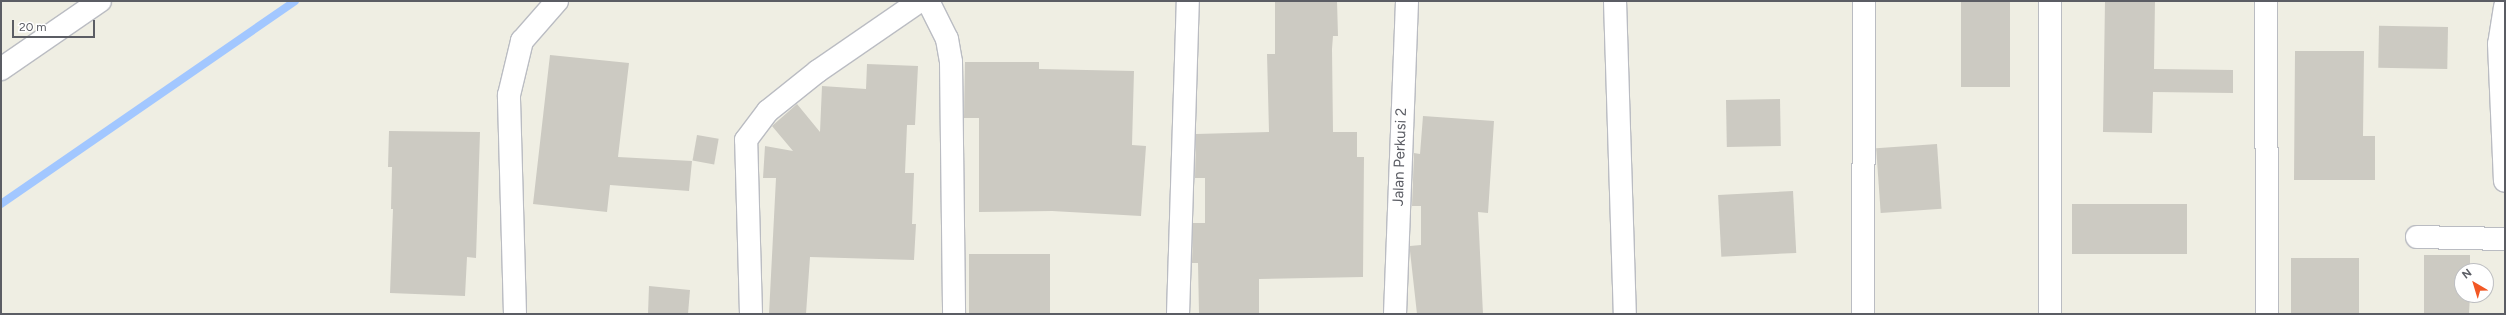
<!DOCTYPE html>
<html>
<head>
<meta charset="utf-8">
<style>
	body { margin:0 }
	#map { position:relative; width:2506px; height:315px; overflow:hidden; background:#efeee3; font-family:Figtree,sans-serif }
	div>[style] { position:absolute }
	.stream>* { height:8px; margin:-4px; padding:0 4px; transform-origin:4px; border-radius:4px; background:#a2c7ff }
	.building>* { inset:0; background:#cccac2; transform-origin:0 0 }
	.roads { filter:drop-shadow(1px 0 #babcc2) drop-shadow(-1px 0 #babcc2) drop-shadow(0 1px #babcc2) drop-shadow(0 -1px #babcc2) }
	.minor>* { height:22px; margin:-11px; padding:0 11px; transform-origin:11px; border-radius:11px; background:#fff }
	span { translate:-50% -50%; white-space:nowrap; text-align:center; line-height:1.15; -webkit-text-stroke:3.5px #fff; paint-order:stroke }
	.street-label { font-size:15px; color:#5b5d64 }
	.frame { position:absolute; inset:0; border:2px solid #5b5d64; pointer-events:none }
	.north { position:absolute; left:2454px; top:263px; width:40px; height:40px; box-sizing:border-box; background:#fff; border:1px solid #bdbec1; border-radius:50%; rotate:322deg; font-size:11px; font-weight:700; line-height:16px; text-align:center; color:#5b5d64 }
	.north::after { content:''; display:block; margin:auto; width:14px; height:18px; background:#f25825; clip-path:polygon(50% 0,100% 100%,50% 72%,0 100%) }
	.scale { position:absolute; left:12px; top:20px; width:83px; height:18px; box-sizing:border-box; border:2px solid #5b5d64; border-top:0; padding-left:5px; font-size:12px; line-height:14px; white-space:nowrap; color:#5b5d64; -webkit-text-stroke:3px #fff; paint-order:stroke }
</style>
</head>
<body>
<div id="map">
	<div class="stream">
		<div style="left:1px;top:204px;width:357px;rotate:-34.6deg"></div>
	</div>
	<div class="building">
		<div style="clip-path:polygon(1275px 1px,1337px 1px,1338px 36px,1333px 36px,1332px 49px,1333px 132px,1357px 132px,1357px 157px,1364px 157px,1363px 277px,1259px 279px,1259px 314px,1199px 314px,1198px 263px,1192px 263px,1193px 223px,1205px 223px,1205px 178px,1195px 178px,1196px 134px,1269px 132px,1267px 54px,1275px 54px)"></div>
		<div style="left:1961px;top:1px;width:49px;height:86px"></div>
		<div style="clip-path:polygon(2105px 1px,2155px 1px,2154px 69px,2233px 70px,2233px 93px,2153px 92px,2152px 133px,2103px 132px)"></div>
		<div style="left:2448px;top:27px;width:42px;height:69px;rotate:91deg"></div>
		<div style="clip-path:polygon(2295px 51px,2364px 51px,2363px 136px,2375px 136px,2375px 180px,2294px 180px)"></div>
		<div style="clip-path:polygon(550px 55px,629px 63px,618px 157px,692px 161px,689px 191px,610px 185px,607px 212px,533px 204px)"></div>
		<div style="clip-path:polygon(965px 62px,1039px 62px,1039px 69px,1134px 71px,1132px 145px,1146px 146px,1141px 216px,1052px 211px,979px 212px,979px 118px,964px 118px)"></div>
		<div style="clip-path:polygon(867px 64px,918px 66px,915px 125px,907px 125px,905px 173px,914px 173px,912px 224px,916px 224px,914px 260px,810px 257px,806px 314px,769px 314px,776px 178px,763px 178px,765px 146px,793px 151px,772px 126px,797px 104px,820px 132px,822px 86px,866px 89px)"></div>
		<div style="left:1780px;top:99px;width:47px;height:54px;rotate:89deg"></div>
		<div style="clip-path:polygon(1423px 116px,1494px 121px,1488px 213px,1478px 212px,1483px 314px,1417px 314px,1410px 251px,1410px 246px,1421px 245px,1421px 206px,1412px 206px,1414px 153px,1420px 154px)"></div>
		<div style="clip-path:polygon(389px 131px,480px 132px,476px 258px,467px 257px,465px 296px,390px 293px,393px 209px,391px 209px,392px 167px,388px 167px)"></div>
		<div style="left:697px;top:135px;width:22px;height:26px;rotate:10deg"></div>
		<div style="left:1937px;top:144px;width:65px;height:61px;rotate:86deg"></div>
		<div style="left:1793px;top:191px;width:62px;height:75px;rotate:87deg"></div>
		<div style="left:2187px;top:204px;width:50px;height:115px;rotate:90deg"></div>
		<div style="left:1050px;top:254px;width:60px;height:81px;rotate:90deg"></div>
		<div style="clip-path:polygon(2424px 255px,2470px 255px,2470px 271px,2462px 271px,2462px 295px,2470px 295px,2469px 314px,2424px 314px)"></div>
		<div style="left:2291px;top:258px;width:68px;height:56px"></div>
		<div style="clip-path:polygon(649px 286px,690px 290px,688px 314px,648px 314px)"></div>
	</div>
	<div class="roads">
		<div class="minor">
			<div style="left:928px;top:1px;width:42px;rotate:63.4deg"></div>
			<div style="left:947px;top:39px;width:23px;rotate:80deg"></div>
			<div style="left:951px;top:62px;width:252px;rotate:89.3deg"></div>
			<div style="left:1615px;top:1px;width:313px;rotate:88.2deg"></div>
			<div style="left:2266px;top:1px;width:313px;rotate:89.8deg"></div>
			<div style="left:2505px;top:7px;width:37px;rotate:99deg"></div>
			<div style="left:2499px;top:44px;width:137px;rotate:87.5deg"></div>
			<div style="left:1px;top:69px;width:120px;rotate:-34.5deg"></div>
			<div style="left:2417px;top:237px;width:88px;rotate:1.3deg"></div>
			<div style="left:515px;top:314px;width:219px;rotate:-91.6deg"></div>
			<div style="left:509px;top:95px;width:56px;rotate:-76.5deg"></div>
			<div style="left:522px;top:41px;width:53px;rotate:-48.8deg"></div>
			<div style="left:751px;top:314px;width:174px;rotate:-91.6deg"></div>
			<div style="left:746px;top:140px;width:36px;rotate:-53deg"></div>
			<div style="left:768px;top:111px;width:64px;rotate:-38.7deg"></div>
			<div style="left:818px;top:71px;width:124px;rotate:-34.5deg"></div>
			<div style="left:1178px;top:314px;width:313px;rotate:-88.2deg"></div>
			<div style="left:1395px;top:314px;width:313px;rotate:-87.8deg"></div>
			<div style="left:1863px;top:314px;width:313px;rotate:-89.8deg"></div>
			<div style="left:2050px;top:314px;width:313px;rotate:-90deg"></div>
		</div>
	</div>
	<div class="street-label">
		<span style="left:1400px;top:157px;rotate:-88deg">Jalan Perkusi 2</span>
	</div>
	<div class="frame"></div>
	<div class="north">N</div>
	<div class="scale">20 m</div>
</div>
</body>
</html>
